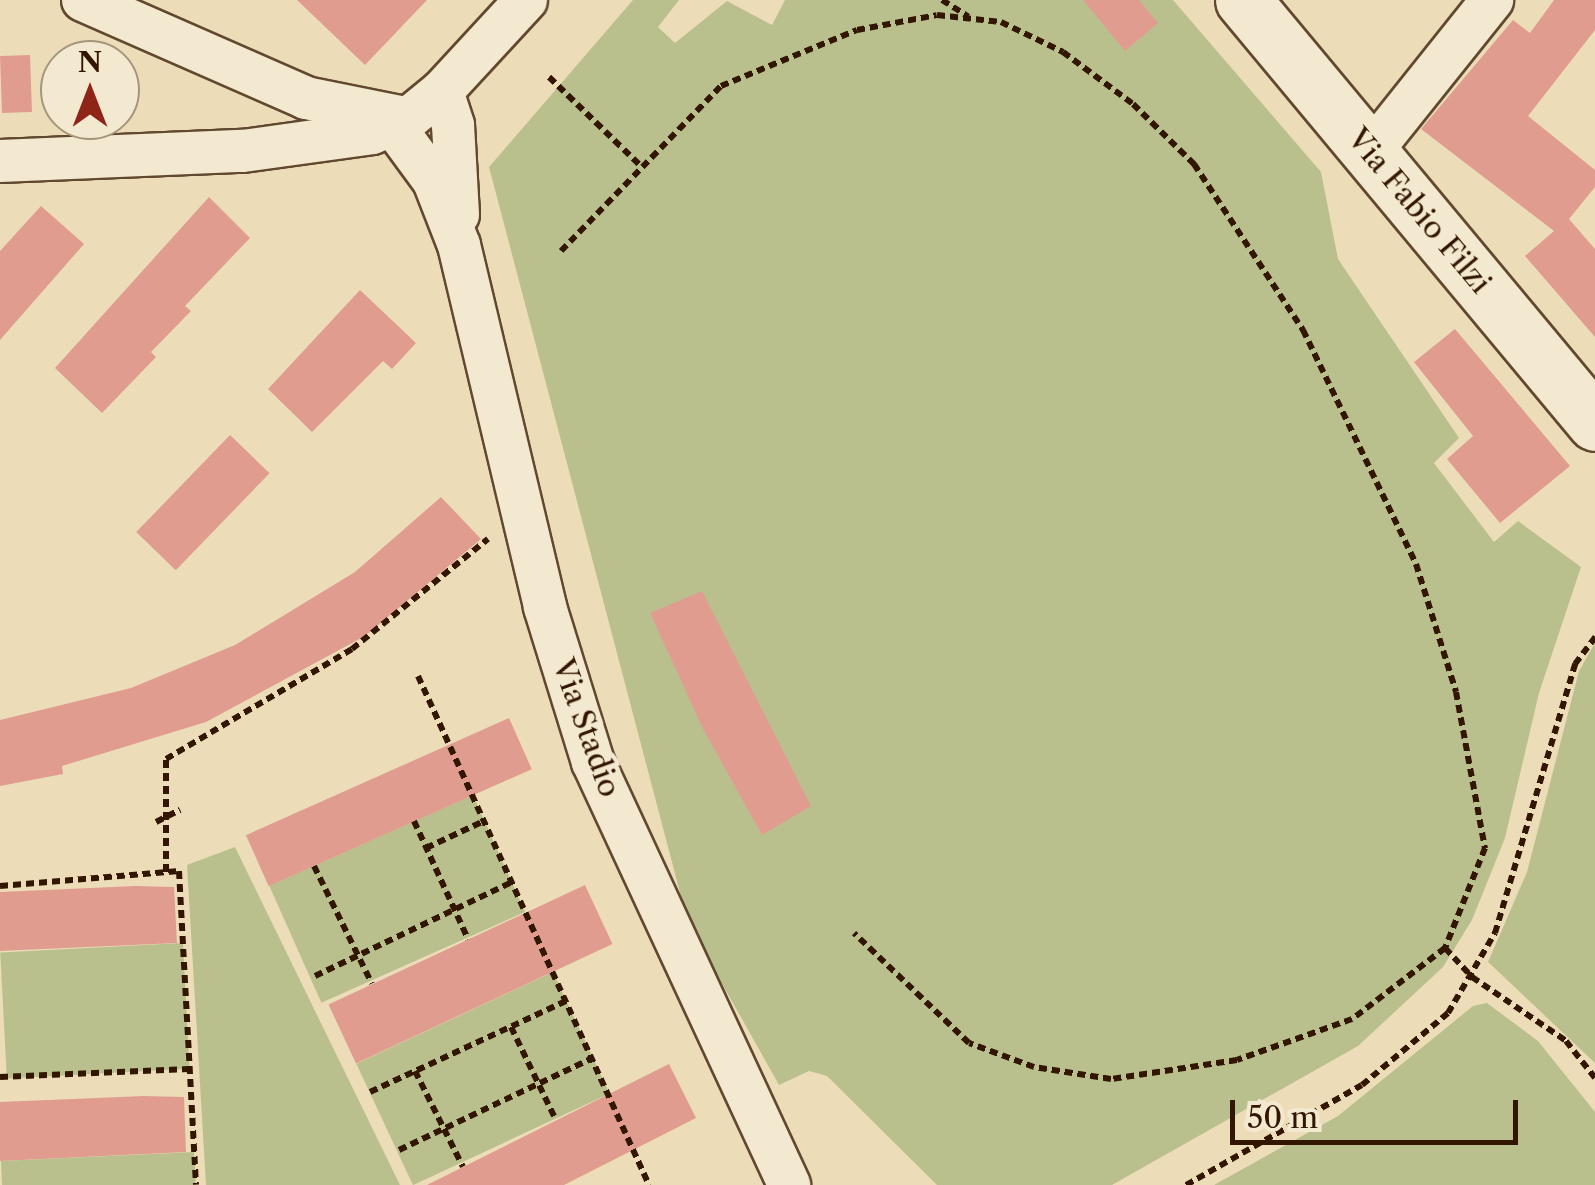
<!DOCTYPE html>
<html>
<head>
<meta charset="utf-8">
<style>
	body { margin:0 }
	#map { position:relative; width:1595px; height:1185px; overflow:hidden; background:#ecddb8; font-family:"Libre Caslon Text",serif }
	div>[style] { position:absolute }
	.green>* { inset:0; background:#bac08d; transform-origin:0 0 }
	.building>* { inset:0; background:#e09d8f; transform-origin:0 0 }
	.path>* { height:6px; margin-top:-3px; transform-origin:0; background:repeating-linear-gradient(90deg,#331600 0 8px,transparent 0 13px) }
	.roads { filter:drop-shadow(2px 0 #61482e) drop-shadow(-2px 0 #61482e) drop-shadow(0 2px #61482e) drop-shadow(0 -2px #61482e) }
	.street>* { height:42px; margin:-21px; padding:0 21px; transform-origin:21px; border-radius:21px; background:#f3e9d1 }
	.secondary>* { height:55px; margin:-27.5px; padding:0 27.5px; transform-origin:27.5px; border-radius:27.5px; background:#f3e9d1 }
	span { translate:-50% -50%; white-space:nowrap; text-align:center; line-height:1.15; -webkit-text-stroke:9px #f3e9d1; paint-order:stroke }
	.street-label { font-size:30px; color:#331600 }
	.north { position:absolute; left:40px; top:40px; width:100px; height:100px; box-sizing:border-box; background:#f3e9d1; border:2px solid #a6957d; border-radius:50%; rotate:0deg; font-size:28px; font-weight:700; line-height:40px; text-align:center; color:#331600 }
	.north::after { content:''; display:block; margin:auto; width:35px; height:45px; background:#8f2418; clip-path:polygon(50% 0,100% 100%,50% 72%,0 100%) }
	.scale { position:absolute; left:1230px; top:1100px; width:288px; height:45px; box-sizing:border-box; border:5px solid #331600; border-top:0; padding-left:12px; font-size:30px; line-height:35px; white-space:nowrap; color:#331600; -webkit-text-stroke:8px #f3e9d1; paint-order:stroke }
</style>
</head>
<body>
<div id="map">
	<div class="green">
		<div style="clip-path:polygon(633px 0,679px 0,658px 27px,675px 43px,727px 1px,772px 25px,785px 0,1173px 0,1321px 172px,1338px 259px,1459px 438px,1434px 463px,1494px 542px,1518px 521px,1581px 567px,1539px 693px,1505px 838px,1472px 920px,1443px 967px,1358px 1046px,1112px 1185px,937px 1185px,827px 1076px,809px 1071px,779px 1085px,688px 923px,489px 167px)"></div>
		<div style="clip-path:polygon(1595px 643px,1595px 1063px,1488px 962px,1527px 872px,1579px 671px)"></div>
		<div style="left:473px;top:795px;width:128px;height:223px;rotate:66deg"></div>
		<div style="clip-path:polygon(235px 847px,400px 1185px,206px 1185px,187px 865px)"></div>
		<div style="left:183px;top:943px;width:126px;height:183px;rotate:87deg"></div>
		<div style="left:553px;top:972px;width:134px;height:217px;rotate:65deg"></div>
		<div style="clip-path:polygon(1487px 1003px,1538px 1041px,1595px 1112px,1595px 1185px,1214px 1185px,1338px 1116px,1473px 1006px)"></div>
		<div style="clip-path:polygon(194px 1152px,196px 1185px,2px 1185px,1px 1161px)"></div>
	</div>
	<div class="building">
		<div style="clip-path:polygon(297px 0,427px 0,365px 65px)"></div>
		<div style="clip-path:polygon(1083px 0,1139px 0,1158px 23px,1125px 51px)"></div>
		<div style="clip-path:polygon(1554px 0,1595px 0,1595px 30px,1528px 116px,1595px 170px,1595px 187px,1569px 219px,1595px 249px,1595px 337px,1525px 256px,1554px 231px,1421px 129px,1513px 20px,1530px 33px)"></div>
		<div style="left:30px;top:55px;width:57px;height:30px;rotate:88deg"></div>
		<div style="clip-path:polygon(209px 197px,250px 238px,185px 306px,191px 311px,151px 352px,156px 357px,102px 413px,55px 368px)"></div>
		<div style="clip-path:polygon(41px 206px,84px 244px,0 340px,0 251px)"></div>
		<div style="clip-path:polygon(360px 290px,416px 343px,392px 369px,383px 361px,312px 432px,268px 389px)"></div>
		<div style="clip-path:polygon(1455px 329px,1570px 466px,1500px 523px,1447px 459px,1473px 436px,1414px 362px)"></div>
		<div style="left:230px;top:435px;width:55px;height:135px;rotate:44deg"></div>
		<div style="clip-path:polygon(441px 497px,481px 539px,365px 636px,206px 722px,62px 766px,63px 774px,0 786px,0 720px,131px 688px,235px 645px,355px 572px)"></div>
		<div style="clip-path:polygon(702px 591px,811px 806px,762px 835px,703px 729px,650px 613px)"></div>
		<div style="left:509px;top:718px;width:56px;height:288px;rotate:66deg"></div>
		<div style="left:585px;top:885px;width:65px;height:283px;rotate:65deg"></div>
		<div style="clip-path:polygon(135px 886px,174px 887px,177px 943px,0 951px,0 892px)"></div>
		<div style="clip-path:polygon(669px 1064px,696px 1118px,564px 1185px,427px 1185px)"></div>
		<div style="clip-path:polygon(144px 1096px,184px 1097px,186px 1152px,0 1161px,0 1102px)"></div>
	</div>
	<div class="path">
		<div style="left:942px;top:0;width:31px;rotate:32deg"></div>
		<div style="left:549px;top:77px;width:129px;rotate:44.1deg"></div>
		<div style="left:561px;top:251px;width:230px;rotate:-45.9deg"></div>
		<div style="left:721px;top:86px;width:147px;rotate:-22.4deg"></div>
		<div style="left:857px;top:30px;width:81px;rotate:-10.6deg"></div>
		<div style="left:937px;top:15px;width:64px;rotate:6.2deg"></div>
		<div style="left:1001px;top:22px;width:69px;rotate:25.8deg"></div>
		<div style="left:1063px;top:52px;width:87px;rotate:36.6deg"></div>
		<div style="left:1133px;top:104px;width:86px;rotate:44.5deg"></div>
		<div style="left:1194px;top:164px;width:199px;rotate:56.7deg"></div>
		<div style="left:1303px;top:330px;width:260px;rotate:64.2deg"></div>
		<div style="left:1416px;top:564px;width:134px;rotate:72.6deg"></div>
		<div style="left:1456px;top:692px;width:159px;rotate:79.5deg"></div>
		<div style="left:1485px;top:848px;width:108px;rotate:111.8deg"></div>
		<div style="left:1445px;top:948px;width:117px;rotate:142.6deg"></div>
		<div style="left:1352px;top:1019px;width:122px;rotate:160.4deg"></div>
		<div style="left:1237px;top:1060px;width:127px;rotate:171.4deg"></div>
		<div style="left:1111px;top:1079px;width:78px;rotate:-171.1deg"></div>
		<div style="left:1034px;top:1067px;width:69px;rotate:-159.7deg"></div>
		<div style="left:969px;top:1043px;width:159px;rotate:-136.3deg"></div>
		<div style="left:418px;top:676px;width:559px;rotate:65.59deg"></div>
		<div style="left:414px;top:821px;width:130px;rotate:65.4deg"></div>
		<div style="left:156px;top:822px;width:27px;rotate:-27deg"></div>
		<div style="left:426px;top:848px;width:64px;rotate:-25deg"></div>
		<div style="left:314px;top:866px;width:131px;rotate:63.8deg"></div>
		<div style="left:166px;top:872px;width:113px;rotate:-90deg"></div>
		<div style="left:166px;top:759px;width:216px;rotate:-30.6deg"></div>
		<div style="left:352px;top:649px;width:175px;rotate:-39deg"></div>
		<div style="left:0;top:886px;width:180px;rotate:-4.8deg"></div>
		<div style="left:179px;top:871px;width:314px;rotate:86.9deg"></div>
		<div style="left:1445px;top:948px;width:40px;rotate:47deg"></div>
		<div style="left:1472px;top:977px;width:114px;rotate:34.2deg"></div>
		<div style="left:1566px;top:1041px;width:47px;rotate:51.9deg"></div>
		<div style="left:315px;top:976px;width:218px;rotate:-25.5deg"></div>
		<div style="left:511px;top:1027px;width:103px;rotate:64.2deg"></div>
		<div style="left:415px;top:1071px;width:107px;rotate:63.4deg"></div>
		<div style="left:0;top:1077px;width:189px;rotate:-2.4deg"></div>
		<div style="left:370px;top:1092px;width:216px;rotate:-24.9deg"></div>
		<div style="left:399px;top:1150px;width:215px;rotate:-25.4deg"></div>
		<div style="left:1186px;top:1185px;width:202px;rotate:-29.6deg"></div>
		<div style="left:1362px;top:1085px;width:112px;rotate:-39.9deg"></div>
		<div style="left:1448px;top:1013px;width:93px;rotate:-59.6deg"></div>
		<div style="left:1495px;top:933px;width:281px;rotate:-73.4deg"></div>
		<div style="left:1575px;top:664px;width:34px;rotate:-53deg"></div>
	</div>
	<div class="roads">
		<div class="street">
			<div style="left:83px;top:0;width:244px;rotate:23.7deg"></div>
			<div style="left:306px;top:98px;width:95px;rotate:11.5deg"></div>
			<div style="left:442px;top:91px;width:36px;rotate:72deg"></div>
			<div style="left:453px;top:125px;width:90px;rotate:86.8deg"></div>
			<div style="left:393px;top:125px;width:69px;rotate:53.8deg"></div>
			<div style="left:434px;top:181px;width:69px;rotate:68.7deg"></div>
			<div style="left:459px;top:245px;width:372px;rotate:76.6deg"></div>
			<div style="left:545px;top:607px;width:162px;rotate:72.8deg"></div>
			<div style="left:593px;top:762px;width:466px;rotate:65.1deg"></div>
			<div style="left:1370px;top:153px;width:196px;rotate:-51.4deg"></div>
			<div style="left:0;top:161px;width:243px;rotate:-2.4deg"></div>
			<div style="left:243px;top:151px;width:130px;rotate:-7.9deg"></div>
			<div style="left:372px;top:133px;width:40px;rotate:-22deg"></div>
			<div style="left:409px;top:118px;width:43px;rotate:-39.3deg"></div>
			<div style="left:442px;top:91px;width:124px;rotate:-47.3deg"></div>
		</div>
		<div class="secondary">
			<div style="left:1243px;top:0;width:550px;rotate:50.23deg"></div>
		</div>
	</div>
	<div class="street-label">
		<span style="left:1419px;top:211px;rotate:50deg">Via Fabio Filzi</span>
		<span style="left:586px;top:728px;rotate:70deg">Via Stadio</span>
	</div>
	<div class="north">N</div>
	<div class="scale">50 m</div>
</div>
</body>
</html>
